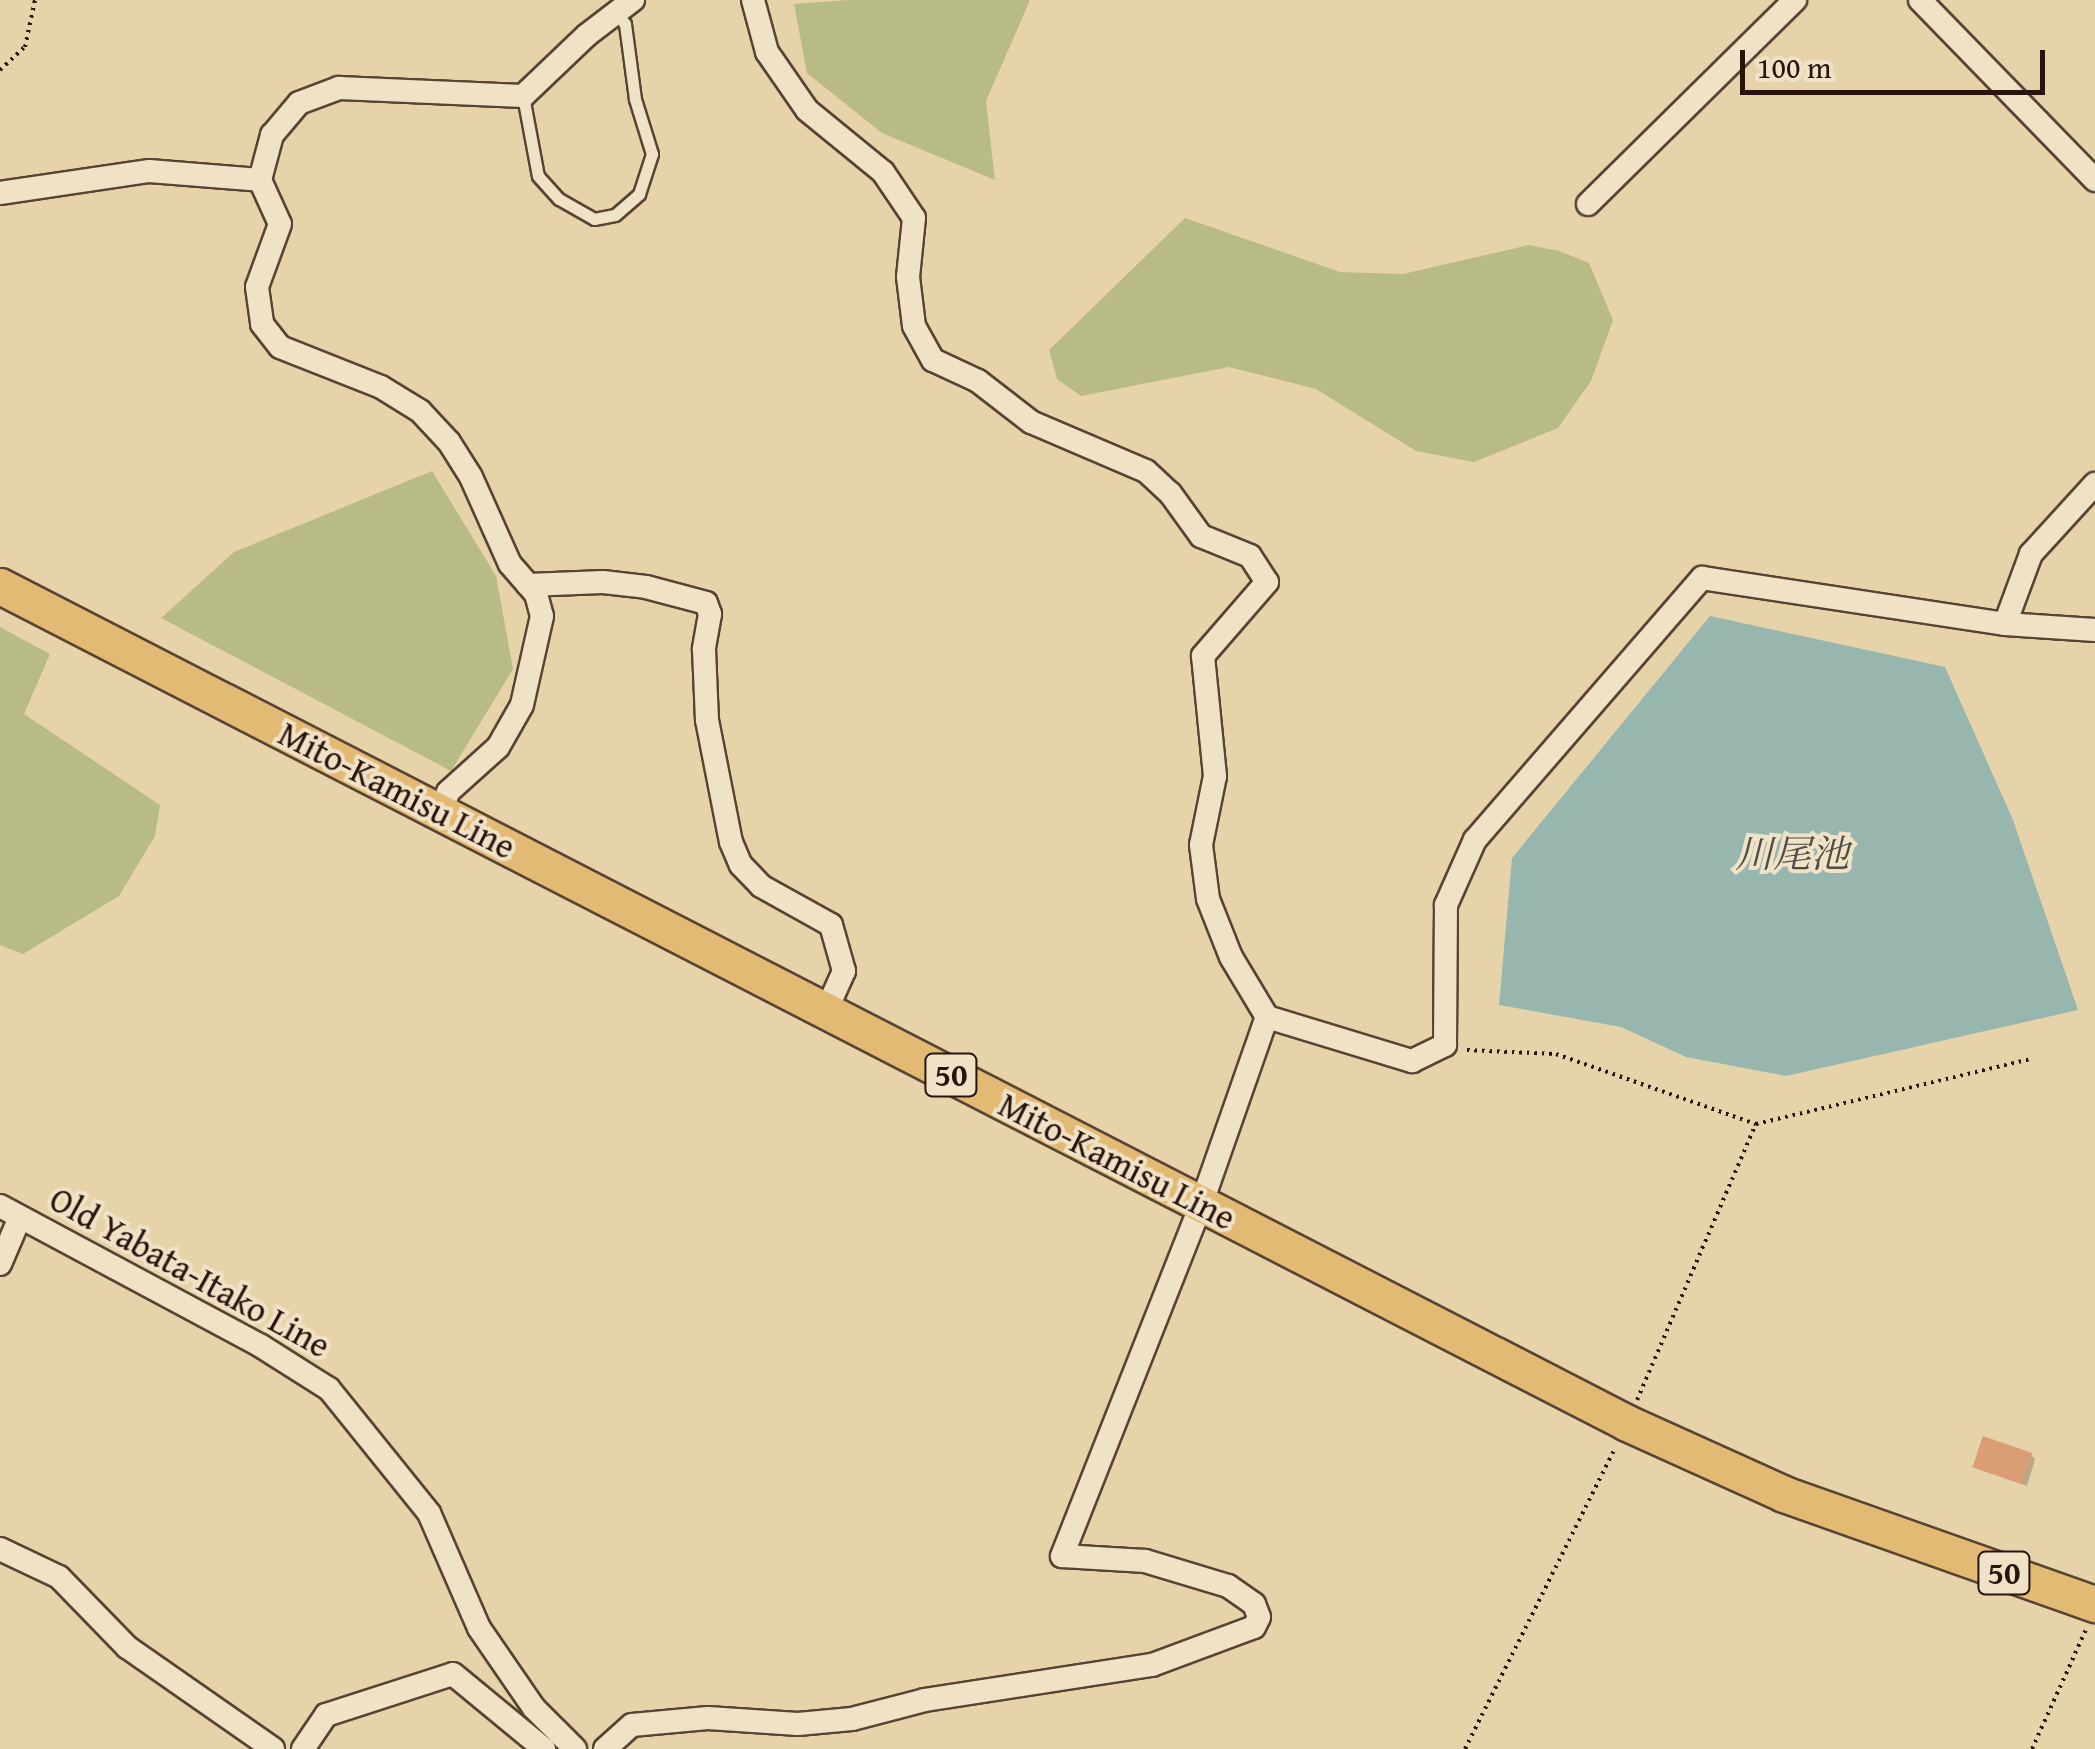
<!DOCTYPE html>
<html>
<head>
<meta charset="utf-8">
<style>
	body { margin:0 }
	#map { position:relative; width:2095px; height:1749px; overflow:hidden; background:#e6d3a9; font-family:"Gentium Book Plus","Noto Serif JP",serif }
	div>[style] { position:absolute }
	.green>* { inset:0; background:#b9bb85 }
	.water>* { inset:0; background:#97b7ae }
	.shadow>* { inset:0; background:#0003 }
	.building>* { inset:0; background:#db9d74; transform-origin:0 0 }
	.path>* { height:4px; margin-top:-2px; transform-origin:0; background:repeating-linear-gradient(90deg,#28140c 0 2.5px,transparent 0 7.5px) }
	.roads { filter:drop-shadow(2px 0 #584433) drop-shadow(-2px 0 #584433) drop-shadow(0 2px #584433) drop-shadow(0 -2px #584433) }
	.lane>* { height:11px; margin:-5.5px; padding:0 5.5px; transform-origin:5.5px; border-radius:5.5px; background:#efe2c7 }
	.street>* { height:22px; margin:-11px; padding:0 11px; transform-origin:11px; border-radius:11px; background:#efe2c7 }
	.primary>* { height:35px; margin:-17.5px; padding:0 17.5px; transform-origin:17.5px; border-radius:17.5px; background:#e3ba74 }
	span { translate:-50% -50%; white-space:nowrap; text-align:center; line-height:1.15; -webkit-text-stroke:8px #efe2c7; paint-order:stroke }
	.shield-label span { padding:2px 8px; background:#efe2c7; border:2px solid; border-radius:8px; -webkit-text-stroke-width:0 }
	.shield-label { font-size:32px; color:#28140c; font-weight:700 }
	.street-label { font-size:35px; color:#28140c }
	.water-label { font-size:38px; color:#4f4d45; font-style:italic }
	.scale { position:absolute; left:1740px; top:50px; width:305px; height:45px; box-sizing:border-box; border:5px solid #28140c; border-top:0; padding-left:12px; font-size:30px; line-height:35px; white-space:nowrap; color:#28140c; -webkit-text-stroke:8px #efe2c7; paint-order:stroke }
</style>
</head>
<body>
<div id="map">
	<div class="green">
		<div style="clip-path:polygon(849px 0,1030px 0,986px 101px,995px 180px,882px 133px,807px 73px,794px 4px)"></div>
		<div style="clip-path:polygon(1185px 218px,1340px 272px,1403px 274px,1529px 245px,1559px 251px,1589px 263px,1613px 320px,1591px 381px,1558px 428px,1474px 462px,1416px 451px,1316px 389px,1229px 367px,1081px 396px,1057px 379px,1049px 350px)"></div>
		<div style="clip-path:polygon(432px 471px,496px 576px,513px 669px,451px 771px,161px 618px,234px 552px)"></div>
		<div style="clip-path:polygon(0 627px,50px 654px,24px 714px,160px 805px,155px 836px,119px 896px,23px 954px,0 945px)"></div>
	</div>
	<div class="water">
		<div style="clip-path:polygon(1710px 616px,1945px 667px,2013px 820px,2078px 1010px,1786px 1076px,1686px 1057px,1621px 1027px,1499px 1005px,1512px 858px)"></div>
	</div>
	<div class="shadow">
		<div style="clip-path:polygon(2031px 1455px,2035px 1459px,2027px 1486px,1976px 1466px)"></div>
	</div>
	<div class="building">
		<div style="left:1983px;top:1436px;width:52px;height:33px;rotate:19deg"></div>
	</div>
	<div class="path">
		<div style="left:0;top:70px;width:34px;rotate:-43deg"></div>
		<div style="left:25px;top:47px;width:48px;rotate:-78deg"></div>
		<div style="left:1467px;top:1050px;width:89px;rotate:2.6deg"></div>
		<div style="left:1556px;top:1054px;width:212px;rotate:19.3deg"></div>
		<div style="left:1756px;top:1124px;width:284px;rotate:-13.3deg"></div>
		<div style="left:1637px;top:1400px;width:301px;rotate:-66.7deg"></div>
		<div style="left:1465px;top:1749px;width:334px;rotate:-63.5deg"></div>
		<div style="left:2032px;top:1749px;width:134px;rotate:-65.7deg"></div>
	</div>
	<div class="roads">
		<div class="lane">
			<div style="left:523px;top:96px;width:81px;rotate:79.4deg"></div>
			<div style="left:538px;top:176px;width:31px;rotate:48deg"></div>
			<div style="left:559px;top:199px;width:40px;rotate:29.7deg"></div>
			<div style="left:594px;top:219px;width:21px;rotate:-11deg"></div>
			<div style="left:615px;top:215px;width:32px;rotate:-41deg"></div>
			<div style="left:639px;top:194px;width:42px;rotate:-72deg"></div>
			<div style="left:652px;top:154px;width:58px;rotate:-107.2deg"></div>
			<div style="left:635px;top:99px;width:76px;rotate:-97.6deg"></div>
			<div style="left:625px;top:24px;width:14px;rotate:-129deg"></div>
		</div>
		<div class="street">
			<div style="left:753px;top:0;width:54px;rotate:74.9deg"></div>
			<div style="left:767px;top:52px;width:70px;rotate:55.4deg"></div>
			<div style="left:807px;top:110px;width:98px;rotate:39.2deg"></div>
			<div style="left:883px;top:172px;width:55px;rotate:56deg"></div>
			<div style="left:914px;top:218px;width:59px;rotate:95.8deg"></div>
			<div style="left:908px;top:277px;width:49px;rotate:83deg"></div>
			<div style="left:914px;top:326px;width:39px;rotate:61deg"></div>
			<div style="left:933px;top:360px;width:50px;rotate:25deg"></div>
			<div style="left:978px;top:381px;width:67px;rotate:37.7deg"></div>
			<div style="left:1031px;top:422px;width:125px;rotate:23.1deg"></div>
			<div style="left:1146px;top:471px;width:33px;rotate:43deg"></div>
			<div style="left:1170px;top:493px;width:53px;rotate:54.2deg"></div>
			<div style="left:1201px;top:536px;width:53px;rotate:22.2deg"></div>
			<div style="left:1250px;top:556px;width:31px;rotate:57deg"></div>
			<div style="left:1267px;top:582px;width:98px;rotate:130.9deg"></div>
			<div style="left:1203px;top:656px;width:121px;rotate:84.3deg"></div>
			<div style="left:1215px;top:776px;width:70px;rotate:101.5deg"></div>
			<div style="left:1201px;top:845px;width:54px;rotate:82.6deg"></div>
			<div style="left:1208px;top:899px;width:62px;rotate:68.4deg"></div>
			<div style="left:1231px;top:957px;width:70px;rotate:59deg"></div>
			<div style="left:1267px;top:1017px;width:152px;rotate:16.9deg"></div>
			<div style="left:1412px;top:1061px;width:37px;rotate:-26deg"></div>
			<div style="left:1445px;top:1045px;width:140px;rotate:-89.6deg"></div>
			<div style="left:1446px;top:905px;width:71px;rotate:-66deg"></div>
			<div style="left:1475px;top:840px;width:347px;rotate:-49.1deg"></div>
			<div style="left:1702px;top:578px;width:306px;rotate:8.6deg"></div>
			<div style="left:2005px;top:624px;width:90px;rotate:3.8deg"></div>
			<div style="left:1920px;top:0;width:251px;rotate:45.8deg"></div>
			<div style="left:260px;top:180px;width:48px;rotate:65.6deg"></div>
			<div style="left:280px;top:224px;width:67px;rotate:110.1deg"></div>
			<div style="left:257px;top:287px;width:37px;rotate:82deg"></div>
			<div style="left:262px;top:324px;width:29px;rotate:52deg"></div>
			<div style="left:280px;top:347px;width:109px;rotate:21.6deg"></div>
			<div style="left:381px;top:387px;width:46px;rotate:31.6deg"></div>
			<div style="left:420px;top:411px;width:42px;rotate:46.9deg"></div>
			<div style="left:449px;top:442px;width:41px;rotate:57.8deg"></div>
			<div style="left:471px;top:477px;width:95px;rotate:65.9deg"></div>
			<div style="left:510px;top:564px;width:40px;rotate:49deg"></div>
			<div style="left:536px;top:594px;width:23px;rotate:75deg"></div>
			<div style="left:542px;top:616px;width:91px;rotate:102.7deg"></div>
			<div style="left:522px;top:705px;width:48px;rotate:119.7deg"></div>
			<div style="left:498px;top:747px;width:67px;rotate:138deg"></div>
			<div style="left:448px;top:792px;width:22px;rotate:106deg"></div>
			<div style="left:0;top:193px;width:151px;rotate:-8.4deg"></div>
			<div style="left:149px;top:171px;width:111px;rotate:4.6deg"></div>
			<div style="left:260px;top:180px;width:47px;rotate:-75.1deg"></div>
			<div style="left:272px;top:135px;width:42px;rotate:-49.8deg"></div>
			<div style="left:299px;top:103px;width:43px;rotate:-20.6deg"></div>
			<div style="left:339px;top:88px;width:184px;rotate:2.5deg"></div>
			<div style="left:523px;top:96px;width:88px;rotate:-43.6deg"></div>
			<div style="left:587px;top:35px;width:58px;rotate:-37.3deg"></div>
			<div style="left:1588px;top:204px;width:291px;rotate:-44.6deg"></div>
			<div style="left:528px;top:585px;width:75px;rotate:-2.3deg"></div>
			<div style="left:603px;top:582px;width:43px;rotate:6.6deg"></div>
			<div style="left:646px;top:587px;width:62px;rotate:14.9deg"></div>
			<div style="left:706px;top:603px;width:12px;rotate:70deg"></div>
			<div style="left:710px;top:614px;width:36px;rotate:100deg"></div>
			<div style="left:704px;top:649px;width:71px;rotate:87.6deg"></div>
			<div style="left:707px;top:720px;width:124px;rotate:78.9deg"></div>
			<div style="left:731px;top:842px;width:25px;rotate:67deg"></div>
			<div style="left:741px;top:865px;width:29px;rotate:46deg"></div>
			<div style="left:761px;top:886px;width:80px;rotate:29.1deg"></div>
			<div style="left:831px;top:925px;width:48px;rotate:74.2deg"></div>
			<div style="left:844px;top:971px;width:44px;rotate:114.2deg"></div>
			<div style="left:2005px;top:624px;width:75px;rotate:-69.6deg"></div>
			<div style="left:2031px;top:554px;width:95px;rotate:-47.6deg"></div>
			<div style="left:0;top:1206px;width:296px;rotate:28.2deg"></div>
			<div style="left:261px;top:1346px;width:80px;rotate:32.3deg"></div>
			<div style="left:329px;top:1389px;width:159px;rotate:51.1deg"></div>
			<div style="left:429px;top:1513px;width:125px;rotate:66.5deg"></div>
			<div style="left:479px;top:1628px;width:97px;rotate:55.5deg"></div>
			<div style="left:534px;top:1708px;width:58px;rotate:45deg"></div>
			<div style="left:0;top:1264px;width:51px;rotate:-66.9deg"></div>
			<div style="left:0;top:1549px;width:65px;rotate:25.4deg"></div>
			<div style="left:59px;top:1577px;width:98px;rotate:45.8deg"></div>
			<div style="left:127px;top:1647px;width:178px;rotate:34.9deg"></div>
			<div style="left:303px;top:1749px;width:41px;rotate:-55.9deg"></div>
			<div style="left:326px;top:1715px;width:133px;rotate:-17.9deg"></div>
			<div style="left:453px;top:1674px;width:118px;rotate:39.5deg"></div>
			<div style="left:605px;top:1749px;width:36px;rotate:-42deg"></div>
			<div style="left:632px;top:1725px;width:76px;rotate:-5.3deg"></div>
			<div style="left:708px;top:1718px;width:90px;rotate:3.8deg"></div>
			<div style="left:798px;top:1724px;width:54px;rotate:-5.3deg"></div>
			<div style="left:852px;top:1719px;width:75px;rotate:-14.6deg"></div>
			<div style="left:925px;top:1700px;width:230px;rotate:-8.8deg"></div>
			<div style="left:1152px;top:1665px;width:109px;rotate:-20.4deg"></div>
			<div style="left:1254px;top:1627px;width:11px;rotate:-63deg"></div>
			<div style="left:1259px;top:1617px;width:14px;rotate:-111deg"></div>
			<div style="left:1254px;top:1604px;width:32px;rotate:-145deg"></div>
			<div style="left:1228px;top:1586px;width:87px;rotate:-163.2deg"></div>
			<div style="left:1145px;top:1561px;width:83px;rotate:-176.6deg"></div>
			<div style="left:1062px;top:1556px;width:378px;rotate:-68.4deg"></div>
			<div style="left:1201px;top:1205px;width:199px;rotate:-70.7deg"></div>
		</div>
		<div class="primary">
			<div style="left:0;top:586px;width:1830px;rotate:27.22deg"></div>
			<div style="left:1627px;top:1423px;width:172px;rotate:24.3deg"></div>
			<div style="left:1784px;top:1494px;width:330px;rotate:19.5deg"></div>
		</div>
	</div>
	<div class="shield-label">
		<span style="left:951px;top:1075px">50</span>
		<span style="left:2004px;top:1573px">50</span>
	</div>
	<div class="street-label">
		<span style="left:397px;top:790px;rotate:27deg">Mito-Kamisu Line</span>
		<span style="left:1117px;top:1161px;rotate:27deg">Mito-Kamisu Line</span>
		<span style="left:190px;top:1272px;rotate:29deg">Old Yabata-Itako Line</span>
	</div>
	<div class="water-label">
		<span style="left:1792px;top:854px">川尾池</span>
	</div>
	<div class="scale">100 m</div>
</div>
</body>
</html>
